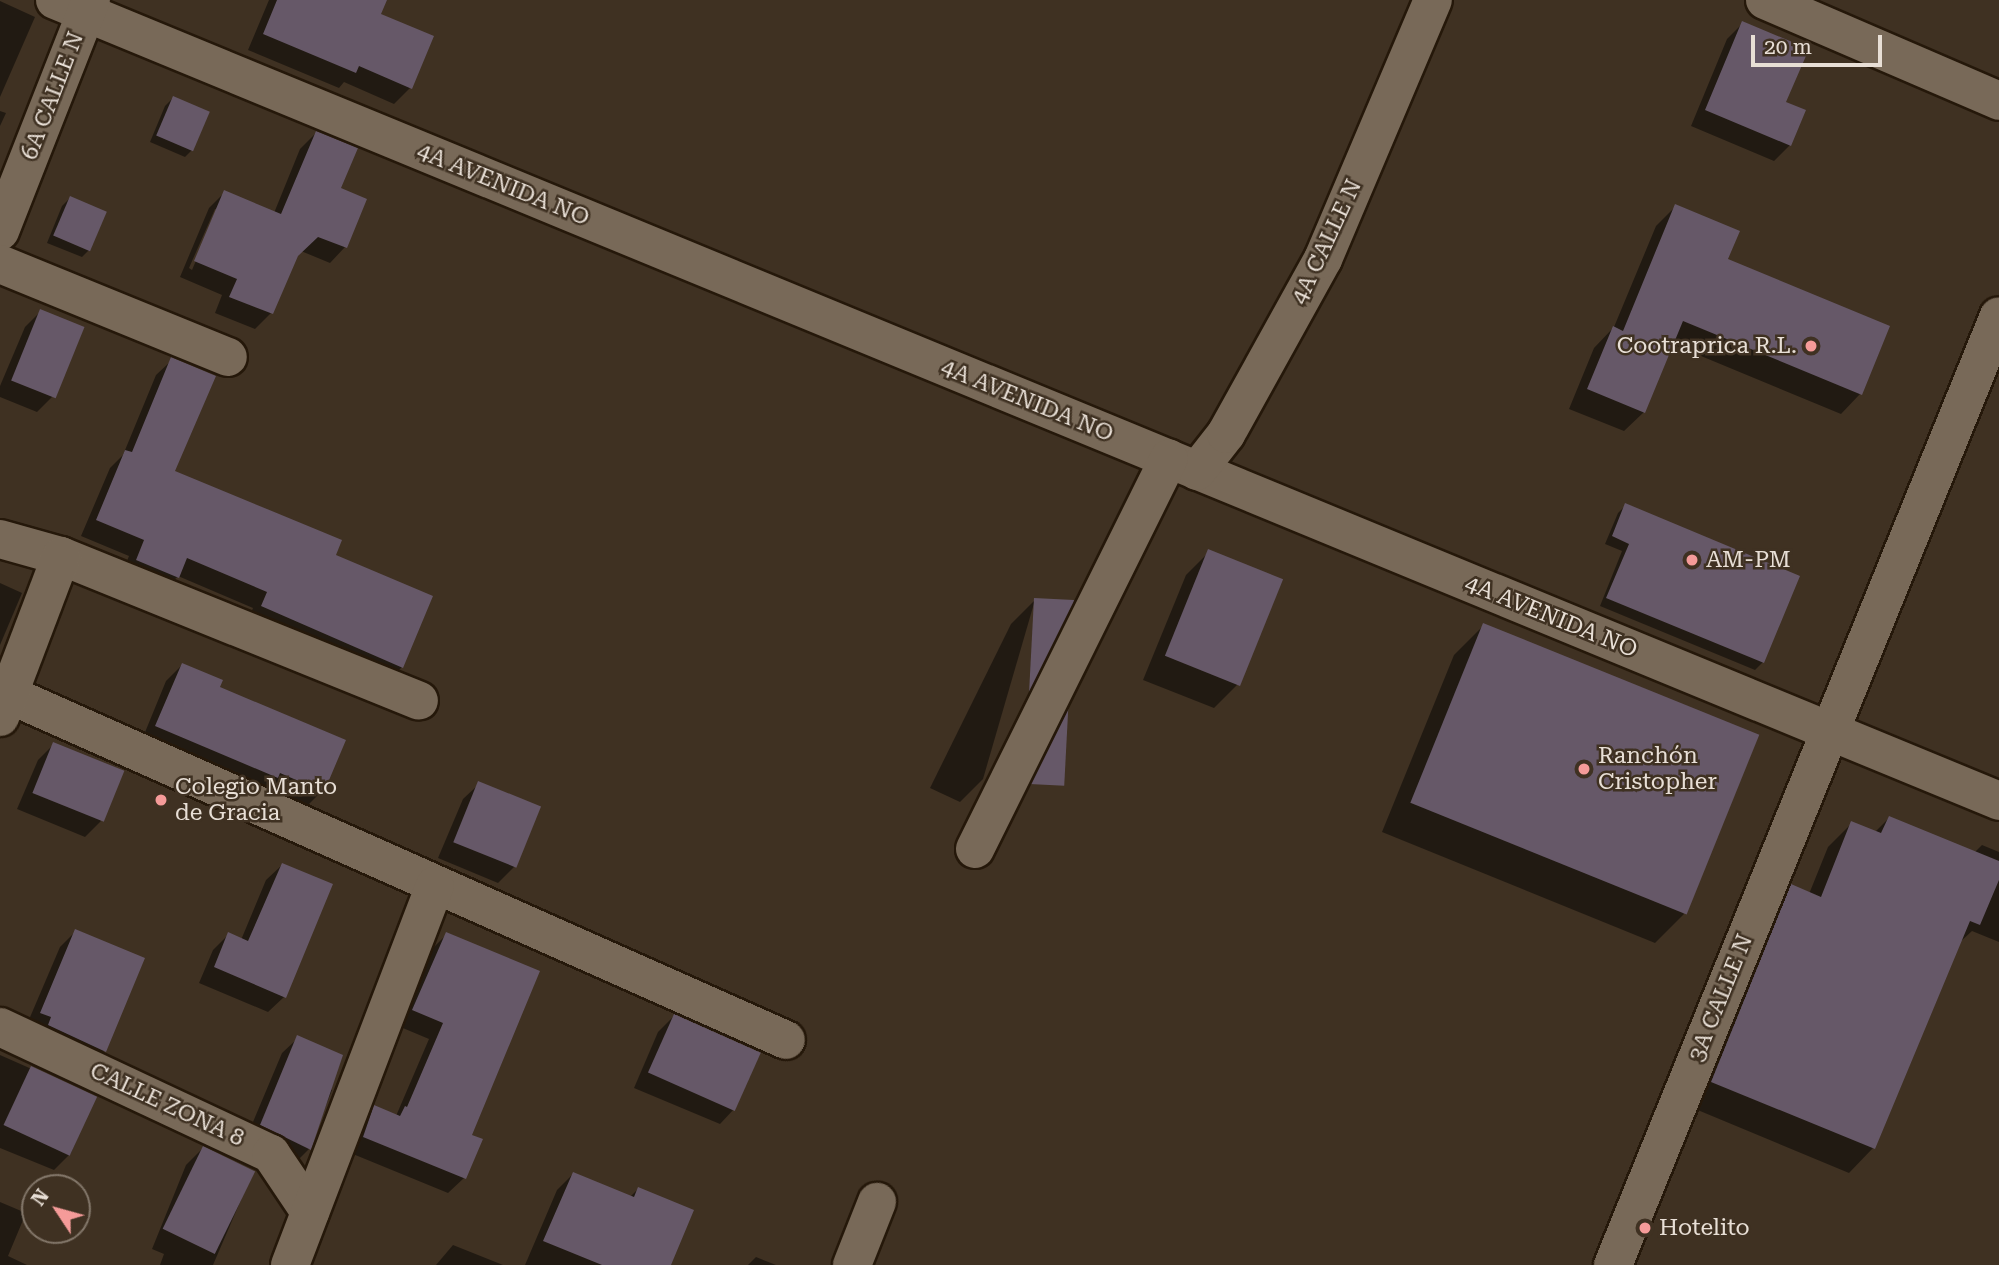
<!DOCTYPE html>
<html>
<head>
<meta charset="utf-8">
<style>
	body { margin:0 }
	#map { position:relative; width:1999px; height:1265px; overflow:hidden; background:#3f3122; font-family:"Roboto Serif",serif }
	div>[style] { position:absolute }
	.shadow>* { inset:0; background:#0007 }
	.building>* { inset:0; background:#665868; transform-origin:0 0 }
	.roads { filter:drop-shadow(2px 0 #25180a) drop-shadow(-2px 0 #25180a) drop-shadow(0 2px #25180a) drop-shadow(0 -2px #25180a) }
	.minor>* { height:38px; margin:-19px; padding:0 19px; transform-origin:19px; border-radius:19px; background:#786958 }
	.dots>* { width:19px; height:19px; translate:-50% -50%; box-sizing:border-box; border:4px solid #3f3122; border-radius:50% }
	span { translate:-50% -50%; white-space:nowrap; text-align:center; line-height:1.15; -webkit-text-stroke:5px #3f3122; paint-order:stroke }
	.street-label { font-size:23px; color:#e8dfd6 }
	.poi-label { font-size:23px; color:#e8dfd6 }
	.right { translate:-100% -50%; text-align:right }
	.left { translate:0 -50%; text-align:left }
	.north { position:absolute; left:21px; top:1174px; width:70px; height:70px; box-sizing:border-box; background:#3f3122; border:2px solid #83776a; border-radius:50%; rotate:306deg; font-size:19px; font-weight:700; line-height:28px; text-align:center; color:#e8dfd6 }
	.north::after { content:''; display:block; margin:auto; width:24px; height:32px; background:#f59b99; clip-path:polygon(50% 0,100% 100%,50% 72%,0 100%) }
	.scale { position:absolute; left:1751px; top:35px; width:131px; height:32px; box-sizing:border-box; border:4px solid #e8dfd6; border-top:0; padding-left:9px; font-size:21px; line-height:24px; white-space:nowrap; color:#e8dfd6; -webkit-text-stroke:5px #3f3122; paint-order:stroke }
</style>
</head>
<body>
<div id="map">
	<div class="shadow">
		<div style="clip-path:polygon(269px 0,381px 0,378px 15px,410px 88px,394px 104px,344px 82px,339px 88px,248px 50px)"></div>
		<div style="clip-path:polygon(0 1px,35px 17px,0 97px)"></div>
		<div style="clip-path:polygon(1743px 23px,1784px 103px,1803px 111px,1790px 145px,1774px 161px,1691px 126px,1727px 39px)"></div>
		<div style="clip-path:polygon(173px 98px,208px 113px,193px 149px,185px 157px,150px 142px,165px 106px)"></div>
		<div style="clip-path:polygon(0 111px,6px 113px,0 126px)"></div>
		<div style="clip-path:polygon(evenodd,316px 133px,339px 189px,345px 247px,330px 263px,301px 251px,295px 257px,271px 313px,255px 329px,215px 313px,222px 295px,180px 277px,209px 208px,225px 192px,274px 213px,300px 149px,316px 133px,215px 209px,218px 209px,192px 270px,189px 268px,215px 209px)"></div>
		<div style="clip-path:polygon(70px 198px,89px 250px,82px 257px,47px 243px,62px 206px)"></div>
		<div style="clip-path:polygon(1676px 206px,1726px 260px,1888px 327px,1860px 394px,1841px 414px,1672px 344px,1644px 412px,1624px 431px,1569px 409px,1594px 348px,1614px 327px,1656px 226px)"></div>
		<div style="clip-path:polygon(41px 311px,53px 396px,37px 412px,0 397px,0 386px,25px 327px)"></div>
		<div style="clip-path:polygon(172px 360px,173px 472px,334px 556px,402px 667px,386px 683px,247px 622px,253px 608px,178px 576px,162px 593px,121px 576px,129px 556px,81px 536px,110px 468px,123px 455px,156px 375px)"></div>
		<div style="clip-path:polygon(1626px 505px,1763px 662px,1755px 670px,1600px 606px,1622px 551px,1605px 544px,1618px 513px)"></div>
		<div style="clip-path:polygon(1209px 552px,1280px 581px,1237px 685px,1214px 708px,1143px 680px,1186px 575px)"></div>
		<div style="clip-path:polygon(0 583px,22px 593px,0 645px)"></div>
		<div style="clip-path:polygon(1035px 600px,983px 779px,960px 802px,930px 788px,1011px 624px)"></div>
		<div style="clip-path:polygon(1484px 625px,1684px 914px,1655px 943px,1382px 832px,1454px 655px)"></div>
		<div style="clip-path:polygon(182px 665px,218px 688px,344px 741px,322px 791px,306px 807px,141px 742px,166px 681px)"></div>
		<div style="clip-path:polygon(54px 744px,101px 821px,85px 837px,17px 809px,38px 760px)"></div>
		<div style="clip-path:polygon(479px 784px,539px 808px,514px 867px,498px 883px,438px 858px,463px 799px)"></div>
		<div style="clip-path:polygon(1889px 818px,1974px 853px,1982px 845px,1999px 852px,1999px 942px,1972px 931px,1959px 943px,1873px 1148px,1849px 1173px,1688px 1106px,1768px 911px,1792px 887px,1809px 894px,1828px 847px,1852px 823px,1875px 832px)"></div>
		<div style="clip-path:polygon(282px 865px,284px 997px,268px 1012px,199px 983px,213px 950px,229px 934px,241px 940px,266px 880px)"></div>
		<div style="clip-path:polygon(76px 931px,143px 959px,104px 1051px,89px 1067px,22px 1036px,60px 947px)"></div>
		<div style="clip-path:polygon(447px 934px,470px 1136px,464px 1178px,448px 1193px,348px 1152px,359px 1123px,375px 1107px,396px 1116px,429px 1039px,398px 1026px,431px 950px)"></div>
		<div style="clip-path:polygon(674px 1016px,759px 1054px,735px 1108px,720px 1124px,634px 1088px,658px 1032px)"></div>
		<div style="clip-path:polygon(298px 1038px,328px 1088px,332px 1090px,309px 1149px,293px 1165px,245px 1141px,282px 1053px)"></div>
		<div style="clip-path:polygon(0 1055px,95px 1097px,71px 1153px,54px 1170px,0 1148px)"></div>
		<div style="clip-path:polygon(203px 1148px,253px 1172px,213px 1265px,160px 1265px,164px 1254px,152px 1249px,186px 1165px)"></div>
		<div style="clip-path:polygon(573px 1174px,630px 1197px,638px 1189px,669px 1265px,525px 1265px,557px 1190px)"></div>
		<div style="clip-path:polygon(0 1202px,26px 1213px,8px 1256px,27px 1265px,0 1265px)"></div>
		<div style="clip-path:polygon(453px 1245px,503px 1265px,436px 1265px)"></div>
		<div style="clip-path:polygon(756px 1257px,776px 1265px,748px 1265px)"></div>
	</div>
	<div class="building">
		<div style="clip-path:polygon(277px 0,387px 0,381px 14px,434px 36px,412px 89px,359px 66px,356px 73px,263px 34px)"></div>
		<div style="clip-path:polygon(1742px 21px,1809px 49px,1786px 102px,1806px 110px,1791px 146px,1705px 110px)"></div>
		<div style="left:173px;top:96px;width:40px;height:43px;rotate:23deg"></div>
		<div style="clip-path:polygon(316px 131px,358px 148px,341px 188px,367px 199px,347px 248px,318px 237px,298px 256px,273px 314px,229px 297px,237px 279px,194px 261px,224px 190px,281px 214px)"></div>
		<div style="left:70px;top:196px;width:40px;height:43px;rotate:23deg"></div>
		<div style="clip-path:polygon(1675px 204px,1740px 231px,1728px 259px,1890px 326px,1862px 395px,1683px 321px,1645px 413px,1587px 389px,1613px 326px,1623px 331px)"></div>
		<div style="left:40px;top:309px;width:48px;height:77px;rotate:22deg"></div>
		<div style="clip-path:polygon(171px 357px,216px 376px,175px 471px,342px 540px,336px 555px,433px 596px,403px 668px,261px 606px,267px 592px,187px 558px,179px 578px,136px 560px,144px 540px,96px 520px,125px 450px,132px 452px)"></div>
		<div style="clip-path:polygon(1625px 503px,1800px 576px,1764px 663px,1606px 598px,1629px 544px,1612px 536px)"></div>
		<div style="left:1208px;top:549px;width:81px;height:115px;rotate:22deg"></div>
		<div style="left:1034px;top:598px;width:40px;height:186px;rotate:3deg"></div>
		<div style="left:1483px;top:623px;width:298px;height:194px;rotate:22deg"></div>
		<div style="clip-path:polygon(182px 663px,223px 680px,220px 687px,346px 740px,324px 792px,280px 773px,278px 778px,155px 726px)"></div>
		<div style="left:53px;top:742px;width:77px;height:55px;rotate:22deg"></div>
		<div style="left:478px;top:781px;width:68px;height:66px;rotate:22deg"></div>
		<div style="clip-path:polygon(1889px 816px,1999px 861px,1999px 880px,1980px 925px,1970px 921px,1875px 1149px,1711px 1082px,1791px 884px,1821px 897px,1851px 821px,1881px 833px)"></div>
		<div style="clip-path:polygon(282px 863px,333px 884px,286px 998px,214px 967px,228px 932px,248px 941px)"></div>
		<div style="clip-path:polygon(75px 929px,145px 958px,106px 1052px,48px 1025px,51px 1017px,40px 1013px)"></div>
		<div style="clip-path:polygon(446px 932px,540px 971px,472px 1135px,483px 1139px,466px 1179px,363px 1137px,374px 1105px,400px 1116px,405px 1106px,407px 1107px,443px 1023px,412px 1010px)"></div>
		<div style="left:674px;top:1014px;width:95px;height:64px;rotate:24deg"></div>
		<div style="clip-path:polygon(297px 1035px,343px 1055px,311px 1150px,260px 1125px)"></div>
		<div style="left:31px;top:1066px;width:73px;height:65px;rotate:25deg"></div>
		<div style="left:203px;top:1146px;width:58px;height:92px;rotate:26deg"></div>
		<div style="clip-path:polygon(573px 1172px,634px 1197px,638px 1187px,694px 1210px,671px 1265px,602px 1265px,543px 1241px)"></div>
	</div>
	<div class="roads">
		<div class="minor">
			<div style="left:55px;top:0;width:2103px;rotate:22.39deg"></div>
			<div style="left:1765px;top:0;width:255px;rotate:23.3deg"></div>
			<div style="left:0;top:231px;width:248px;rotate:-68.5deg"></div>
			<div style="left:0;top:264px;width:246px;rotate:22.2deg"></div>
			<div style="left:1197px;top:471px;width:47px;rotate:-51.9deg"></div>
			<div style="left:1226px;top:434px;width:200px;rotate:-61deg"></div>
			<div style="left:1323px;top:259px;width:281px;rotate:-67deg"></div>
			<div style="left:0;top:539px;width:63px;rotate:15.6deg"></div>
			<div style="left:61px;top:556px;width:386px;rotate:22deg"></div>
			<div style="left:10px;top:695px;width:849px;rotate:23.97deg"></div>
			<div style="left:0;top:717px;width:172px;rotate:-69.2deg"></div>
			<div style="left:975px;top:849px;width:436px;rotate:-63.6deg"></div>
			<div style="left:0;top:1027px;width:299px;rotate:25.1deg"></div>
			<div style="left:271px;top:1154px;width:70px;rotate:56.1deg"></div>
			<div style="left:290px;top:1265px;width:406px;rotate:-69.1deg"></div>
			<div style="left:852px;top:1265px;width:68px;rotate:-68.4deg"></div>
			<div style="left:1613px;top:1265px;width:1024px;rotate:-67.87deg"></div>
		</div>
	</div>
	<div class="dots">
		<div style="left:1811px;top:346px;background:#f59b99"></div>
		<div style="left:1692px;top:560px;background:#f59b99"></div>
		<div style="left:1584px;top:769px;background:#f59b99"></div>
		<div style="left:161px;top:800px;background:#f59b99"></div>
		<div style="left:1645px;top:1228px;background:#f59b99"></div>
	</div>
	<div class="street-label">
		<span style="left:53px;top:96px;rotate:-69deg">6A CALLE N</span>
		<span style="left:503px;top:185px;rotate:22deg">4A AVENIDA NO</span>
		<span style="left:1327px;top:242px;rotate:-65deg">4A CALLE N</span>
		<span style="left:1027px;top:401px;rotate:22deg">4A AVENIDA NO</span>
		<span style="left:1551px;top:617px;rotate:22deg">4A AVENIDA NO</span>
		<span style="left:1721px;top:998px;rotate:-68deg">3A CALLE N</span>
		<span style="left:167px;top:1105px;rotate:25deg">CALLE ZONA 8</span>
	</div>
	<div class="poi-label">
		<span class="right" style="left:1797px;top:346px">Cootraprica R.L.</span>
		<span class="left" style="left:1706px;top:560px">AM-PM</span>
		<span class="left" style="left:1598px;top:769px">Ranchón<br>Cristopher</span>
		<span class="left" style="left:175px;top:800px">Colegio Manto<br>de Gracia</span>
		<span class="left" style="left:1659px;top:1228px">Hotelito</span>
	</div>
	<div class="north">N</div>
	<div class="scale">20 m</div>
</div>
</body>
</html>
